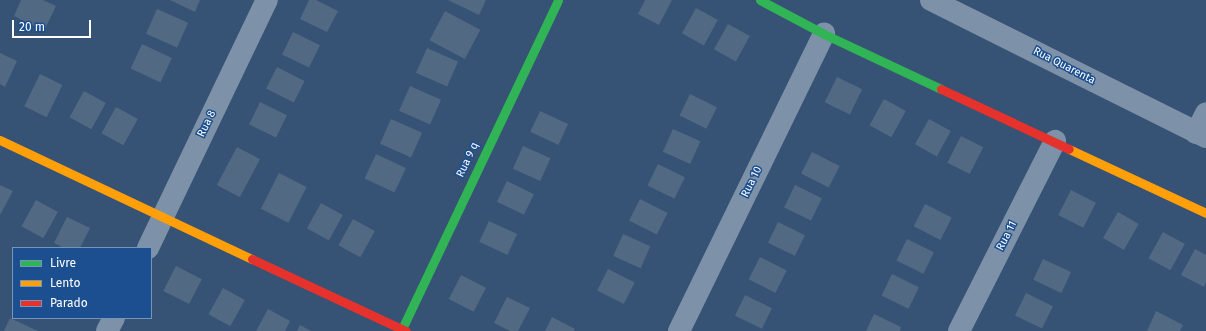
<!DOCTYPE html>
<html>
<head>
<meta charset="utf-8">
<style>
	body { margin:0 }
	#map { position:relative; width:1206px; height:331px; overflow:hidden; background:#365274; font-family:"Fira Sans",sans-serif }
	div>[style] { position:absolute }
	.building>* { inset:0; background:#526984; transform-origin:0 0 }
	.street>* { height:22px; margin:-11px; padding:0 11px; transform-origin:11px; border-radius:11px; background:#7d92a8 }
	.fast>* { height:9px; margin:-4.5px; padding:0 4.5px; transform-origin:4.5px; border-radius:4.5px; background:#30b455 }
	.slow>* { height:9px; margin:-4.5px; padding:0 4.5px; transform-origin:4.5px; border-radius:4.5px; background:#ff9f0a }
	.jam>* { height:9px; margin:-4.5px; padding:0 4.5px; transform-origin:4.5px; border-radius:4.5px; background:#e5322d }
	span { translate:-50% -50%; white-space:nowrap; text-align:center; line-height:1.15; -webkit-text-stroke:3px #1b4f8f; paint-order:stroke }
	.street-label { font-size:11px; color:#fff }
	.legend { position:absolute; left:12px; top:247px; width:140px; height:72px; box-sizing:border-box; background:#1b4f8f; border:1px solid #7695bc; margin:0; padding:5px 7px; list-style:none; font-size:12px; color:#fff }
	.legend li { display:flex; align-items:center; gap:8px; height:20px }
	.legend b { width:20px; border:1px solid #7695bc }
	.scale { position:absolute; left:12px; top:20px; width:79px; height:18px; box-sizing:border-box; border:2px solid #fff; border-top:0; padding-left:5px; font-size:12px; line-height:14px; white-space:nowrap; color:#fff; -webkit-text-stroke:3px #1b4f8f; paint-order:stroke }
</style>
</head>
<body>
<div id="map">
	<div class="building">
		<div style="clip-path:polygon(21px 0,43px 0,56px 6px,44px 31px,14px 16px)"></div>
		<div style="clip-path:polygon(170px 0,200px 0,195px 12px)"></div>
		<div style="clip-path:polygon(309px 0,316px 0,338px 11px,327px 32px,300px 19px)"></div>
		<div style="clip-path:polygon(448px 0,486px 0,479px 15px)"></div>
		<div style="clip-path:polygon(645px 0,672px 0,659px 25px,638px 14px)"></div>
		<div style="left:696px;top:8px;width:25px;height:29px;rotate:29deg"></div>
		<div style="left:157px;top:9px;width:34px;height:27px;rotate:24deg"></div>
		<div style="left:445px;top:11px;width:40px;height:33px;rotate:28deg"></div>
		<div style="left:728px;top:24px;width:25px;height:29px;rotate:29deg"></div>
		<div style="left:293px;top:32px;width:30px;height:25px;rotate:26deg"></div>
		<div style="left:142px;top:44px;width:33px;height:27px;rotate:25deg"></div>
		<div style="left:427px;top:48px;width:34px;height:27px;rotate:24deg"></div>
		<div style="clip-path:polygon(0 53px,17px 61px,5px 87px,0 84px)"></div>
		<div style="left:277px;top:67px;width:31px;height:24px;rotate:27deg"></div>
		<div style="left:40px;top:74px;width:25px;height:36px;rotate:26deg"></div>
		<div style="left:837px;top:77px;width:28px;height:28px;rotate:26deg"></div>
		<div style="left:410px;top:86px;width:34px;height:27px;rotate:24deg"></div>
		<div style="left:84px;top:91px;width:25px;height:30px;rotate:29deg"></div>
		<div style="left:690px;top:94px;width:30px;height:24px;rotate:26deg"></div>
		<div style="left:884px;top:99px;width:25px;height:30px;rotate:29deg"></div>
		<div style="left:260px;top:102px;width:30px;height:25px;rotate:26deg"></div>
		<div style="left:116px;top:107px;width:25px;height:30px;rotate:29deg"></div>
		<div style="left:540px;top:111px;width:31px;height:23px;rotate:25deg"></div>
		<div style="left:391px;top:119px;width:34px;height:27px;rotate:24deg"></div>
		<div style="left:929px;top:119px;width:25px;height:29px;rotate:29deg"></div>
		<div style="left:673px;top:129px;width:30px;height:25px;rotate:24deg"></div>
		<div style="left:961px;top:136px;width:25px;height:30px;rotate:27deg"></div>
		<div style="left:523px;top:146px;width:30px;height:25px;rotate:24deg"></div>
		<div style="left:237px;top:147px;width:26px;height:43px;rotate:28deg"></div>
		<div style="left:812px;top:152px;width:31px;height:24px;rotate:27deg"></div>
		<div style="left:376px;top:154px;width:33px;height:27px;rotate:25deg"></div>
		<div style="left:658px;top:164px;width:30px;height:24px;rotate:26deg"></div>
		<div style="left:279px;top:173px;width:31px;height:40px;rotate:27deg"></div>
		<div style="left:507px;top:181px;width:30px;height:23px;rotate:26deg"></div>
		<div style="clip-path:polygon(0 185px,13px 191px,0 215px)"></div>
		<div style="left:795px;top:185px;width:30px;height:25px;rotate:26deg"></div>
		<div style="left:1071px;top:190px;width:28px;height:28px;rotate:27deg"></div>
		<div style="left:640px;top:199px;width:31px;height:24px;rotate:27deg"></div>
		<div style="left:36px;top:200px;width:25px;height:30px;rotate:29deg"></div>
		<div style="left:321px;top:203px;width:25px;height:29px;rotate:29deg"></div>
		<div style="left:925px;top:204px;width:30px;height:25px;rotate:27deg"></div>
		<div style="left:1118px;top:212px;width:24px;height:30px;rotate:30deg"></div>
		<div style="clip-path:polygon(67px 217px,90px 228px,80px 248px,64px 248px,54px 243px)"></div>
		<div style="left:353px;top:219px;width:25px;height:30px;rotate:29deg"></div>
		<div style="left:489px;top:221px;width:31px;height:23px;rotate:25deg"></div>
		<div style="left:778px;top:222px;width:30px;height:23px;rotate:26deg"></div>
		<div style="left:1163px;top:232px;width:25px;height:30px;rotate:29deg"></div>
		<div style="left:623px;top:234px;width:30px;height:24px;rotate:24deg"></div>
		<div style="left:907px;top:239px;width:30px;height:24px;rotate:26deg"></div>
		<div style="clip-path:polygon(1195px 249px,1206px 255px,1206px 282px,1204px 287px,1181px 275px)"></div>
		<div style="left:760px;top:257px;width:30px;height:25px;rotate:27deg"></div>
		<div style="left:1043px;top:259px;width:31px;height:23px;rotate:25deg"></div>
		<div style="left:176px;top:266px;width:29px;height:28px;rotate:27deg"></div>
		<div style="left:608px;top:269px;width:30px;height:24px;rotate:27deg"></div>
		<div style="left:892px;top:274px;width:30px;height:24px;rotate:26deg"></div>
		<div style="left:461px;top:275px;width:28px;height:27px;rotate:27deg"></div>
		<div style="left:223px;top:288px;width:25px;height:30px;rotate:29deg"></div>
		<div style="left:1026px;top:293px;width:30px;height:25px;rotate:26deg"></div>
		<div style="left:745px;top:295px;width:30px;height:23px;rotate:26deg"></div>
		<div style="clip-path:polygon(507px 297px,530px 308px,518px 331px,510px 331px,494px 323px)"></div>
		<div style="clip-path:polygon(268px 309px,290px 321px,285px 331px,256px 331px)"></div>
		<div style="clip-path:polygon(1156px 311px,1183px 325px,1180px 331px,1147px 331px)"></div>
		<div style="clip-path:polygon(874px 314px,901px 327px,900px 331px,866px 331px)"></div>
		<div style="clip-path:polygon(552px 317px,575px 329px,574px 331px,545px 331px)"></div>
		<div style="clip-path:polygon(10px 318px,38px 331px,4px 331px)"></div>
		<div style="clip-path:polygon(300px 325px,311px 331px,297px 331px)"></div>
	</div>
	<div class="street">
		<div style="left:931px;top:0;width:307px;rotate:26.5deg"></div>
		<div style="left:1196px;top:133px;width:22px;rotate:-63deg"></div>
		<div style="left:148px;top:248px;width:275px;rotate:-64.4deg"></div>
		<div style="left:107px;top:331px;width:15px;rotate:-62deg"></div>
		<div style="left:679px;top:331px;width:331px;rotate:-64deg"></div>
		<div style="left:959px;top:331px;width:213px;rotate:-63.2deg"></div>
	</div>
	<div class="fast">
		<div style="left:760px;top:0;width:72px;rotate:28deg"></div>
		<div style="left:824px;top:34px;width:129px;rotate:25.2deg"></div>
		<div style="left:401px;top:331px;width:366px;rotate:-64.6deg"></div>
	</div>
	<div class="slow">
		<div style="left:0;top:140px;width:279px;rotate:25.3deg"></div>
		<div style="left:1069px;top:149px;width:151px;rotate:25deg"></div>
	</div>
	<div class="jam">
		<div style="left:941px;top:89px;width:141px;rotate:25.1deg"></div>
		<div style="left:252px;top:259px;width:170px;rotate:25.1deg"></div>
	</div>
	<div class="street-label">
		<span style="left:1064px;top:66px;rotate:27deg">Rua Quarenta</span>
		<span style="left:207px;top:124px;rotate:-64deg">Rua 8</span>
		<span style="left:468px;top:160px;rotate:-65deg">Rua 9 q</span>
		<span style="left:752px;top:182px;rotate:-64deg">Rua 10</span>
		<span style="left:1007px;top:236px;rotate:-63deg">Rua 11</span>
	</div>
	<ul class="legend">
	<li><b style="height:5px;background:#30b455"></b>Livre</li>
	<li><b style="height:5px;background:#ff9f0a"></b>Lento</li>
	<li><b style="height:5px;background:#e5322d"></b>Parado</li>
	</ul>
	<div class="scale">20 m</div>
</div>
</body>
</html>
